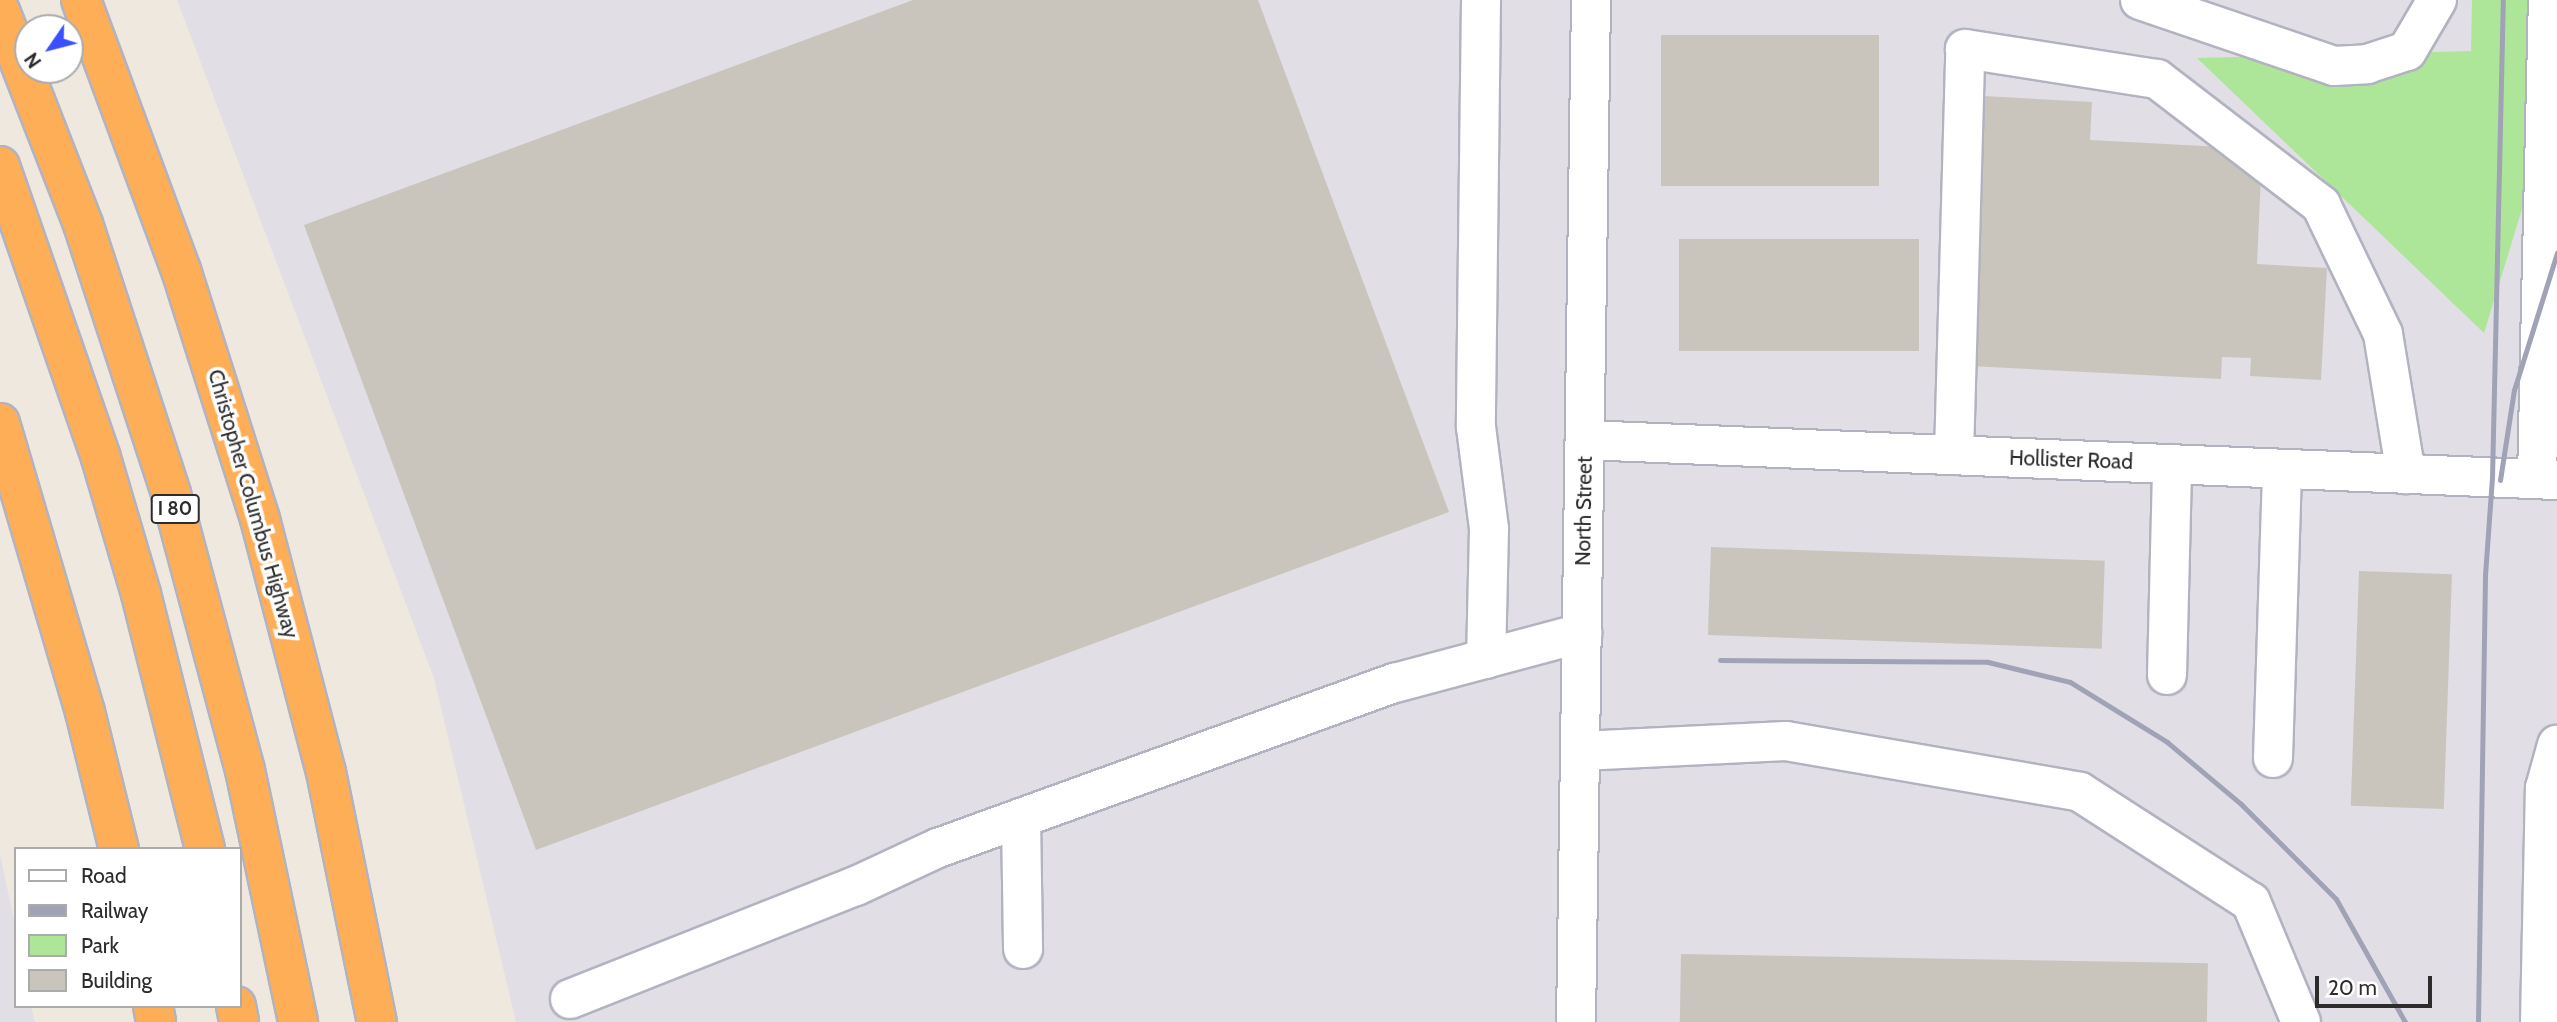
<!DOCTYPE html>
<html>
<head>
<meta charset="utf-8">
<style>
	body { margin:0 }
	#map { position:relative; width:2557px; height:1022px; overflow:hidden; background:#eee8de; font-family:Cabin,sans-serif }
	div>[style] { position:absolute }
	.industrial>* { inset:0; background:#e1dee6 }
	.green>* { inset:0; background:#ade599 }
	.building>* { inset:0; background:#c9c5bd; transform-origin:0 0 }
	.roads { filter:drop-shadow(2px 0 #b2b3c0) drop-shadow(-2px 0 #b2b3c0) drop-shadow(0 2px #b2b3c0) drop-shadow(0 -2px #b2b3c0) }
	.minor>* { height:38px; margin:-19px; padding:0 19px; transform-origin:19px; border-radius:19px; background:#fff }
	.highway>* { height:38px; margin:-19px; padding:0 19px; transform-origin:19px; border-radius:19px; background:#ffae58 }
	.rail>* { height:5px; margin:-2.5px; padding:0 2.5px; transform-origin:2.5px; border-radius:2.5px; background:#a0a2b6 }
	span { translate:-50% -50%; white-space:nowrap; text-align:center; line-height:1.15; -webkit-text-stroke:7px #fff; paint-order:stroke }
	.shield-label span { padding:2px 5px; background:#fff; border:2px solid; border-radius:5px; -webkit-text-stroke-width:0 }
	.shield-label { font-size:19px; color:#2c2c2c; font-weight:700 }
	.street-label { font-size:21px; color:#2c2c2c }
	.legend { position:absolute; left:14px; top:847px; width:228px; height:161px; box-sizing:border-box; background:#fff; border:2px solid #ababab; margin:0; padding:9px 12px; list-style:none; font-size:21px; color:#2c2c2c }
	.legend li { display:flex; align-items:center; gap:14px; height:35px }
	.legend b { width:35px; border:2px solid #ababab }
	.north { position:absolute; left:14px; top:14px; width:70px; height:70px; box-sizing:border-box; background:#fff; border:2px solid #ababab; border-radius:50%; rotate:235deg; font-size:19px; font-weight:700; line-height:28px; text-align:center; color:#2c2c2c }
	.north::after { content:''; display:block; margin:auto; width:24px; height:32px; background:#3a4ffe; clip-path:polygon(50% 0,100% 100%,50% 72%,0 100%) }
	.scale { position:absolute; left:2315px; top:976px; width:117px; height:32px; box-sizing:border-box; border:4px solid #2c2c2c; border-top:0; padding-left:9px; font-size:21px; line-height:24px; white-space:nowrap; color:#2c2c2c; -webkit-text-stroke:5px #fff; paint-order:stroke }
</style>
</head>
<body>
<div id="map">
	<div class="industrial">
		<div style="clip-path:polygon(177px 0,2557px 0,2557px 1022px,516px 1022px,434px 678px)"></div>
		<div style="clip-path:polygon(0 854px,16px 930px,16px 1006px,31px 1006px,35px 1022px,0 1022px)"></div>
	</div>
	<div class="green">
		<div style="clip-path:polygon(2472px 0,2557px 0,2557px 95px,2484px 333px,2197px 58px,2471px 51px)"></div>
	</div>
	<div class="building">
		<div style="clip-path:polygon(913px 0,1258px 0,1449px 512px,536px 850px,304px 225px)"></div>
		<div style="left:1661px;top:35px;width:218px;height:151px"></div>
		<div style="clip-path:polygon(1983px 96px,2092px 102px,2090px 140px,2222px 147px,2261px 175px,2257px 264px,2327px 268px,2321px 380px,2250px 376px,2251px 358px,2222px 357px,2221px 379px,1970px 366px)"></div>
		<div style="left:1679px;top:239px;width:240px;height:112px"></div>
		<div style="left:1711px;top:547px;width:394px;height:88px;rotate:2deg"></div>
		<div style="left:2359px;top:571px;width:93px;height:235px;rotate:2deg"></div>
		<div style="left:1681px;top:954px;width:527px;height:68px;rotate:1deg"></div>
	</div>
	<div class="roads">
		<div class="minor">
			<div style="left:1481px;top:0;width:427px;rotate:90.7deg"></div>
			<div style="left:1476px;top:427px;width:103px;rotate:82.7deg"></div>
			<div style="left:1489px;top:529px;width:130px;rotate:91.3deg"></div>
			<div style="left:2140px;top:0;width:205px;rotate:18.8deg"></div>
			<div style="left:2334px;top:66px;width:33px;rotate:-3deg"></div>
			<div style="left:2367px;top:64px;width:42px;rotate:-18deg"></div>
			<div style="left:2407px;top:51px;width:59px;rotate:-59.5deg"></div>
			<div style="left:1585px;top:440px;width:973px;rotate:2.36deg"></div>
			<div style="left:1954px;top:455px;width:406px;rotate:-88.4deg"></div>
			<div style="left:1965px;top:49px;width:194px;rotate:8.9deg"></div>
			<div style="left:2157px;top:79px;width:207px;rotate:37.5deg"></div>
			<div style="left:2321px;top:205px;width:143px;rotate:64.3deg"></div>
			<div style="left:2383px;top:334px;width:142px;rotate:80.7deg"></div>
			<div style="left:2537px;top:479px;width:479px;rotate:-88.7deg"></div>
			<div style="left:2167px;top:675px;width:211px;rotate:-88.6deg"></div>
			<div style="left:1581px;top:751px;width:205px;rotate:-2.8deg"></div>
			<div style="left:1786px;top:741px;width:298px;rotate:9.8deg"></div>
			<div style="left:2080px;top:792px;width:203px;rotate:32.8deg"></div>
			<div style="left:2251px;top:902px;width:130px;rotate:67.4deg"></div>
			<div style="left:2273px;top:758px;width:289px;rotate:-88.2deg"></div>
			<div style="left:1021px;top:818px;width:131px;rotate:89.1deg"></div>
			<div style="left:570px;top:999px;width:308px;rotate:-21.6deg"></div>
			<div style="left:856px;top:886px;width:90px;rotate:-24.9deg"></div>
			<div style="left:938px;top:848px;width:486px;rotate:-19.9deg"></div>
			<div style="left:1395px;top:683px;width:194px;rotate:-15deg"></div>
			<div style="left:1576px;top:1022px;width:1022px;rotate:-89.16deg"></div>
			<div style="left:2540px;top:1022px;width:234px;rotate:-88.8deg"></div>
			<div style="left:2545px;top:788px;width:45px;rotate:-74.4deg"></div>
		</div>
		<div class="highway">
			<div style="left:81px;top:0;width:288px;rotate:69.7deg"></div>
			<div style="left:181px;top:270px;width:261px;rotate:72.4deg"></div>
			<div style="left:260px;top:519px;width:261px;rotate:75.4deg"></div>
			<div style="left:326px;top:772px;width:255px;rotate:78.5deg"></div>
			<div style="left:0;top:11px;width:229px;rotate:68.7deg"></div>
			<div style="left:83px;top:224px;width:284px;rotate:71.9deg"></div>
			<div style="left:171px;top:494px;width:286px;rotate:75deg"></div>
			<div style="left:245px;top:770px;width:258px;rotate:78.1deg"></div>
			<div style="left:0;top:166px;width:309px;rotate:70.9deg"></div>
			<div style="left:101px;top:458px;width:142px;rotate:73.6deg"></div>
			<div style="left:141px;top:594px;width:263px;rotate:75.9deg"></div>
			<div style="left:0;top:423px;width:301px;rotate:73.6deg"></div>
			<div style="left:85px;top:712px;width:141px;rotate:76.1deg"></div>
			<div style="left:153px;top:1006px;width:16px;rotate:79deg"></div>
			<div style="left:236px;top:1006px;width:16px;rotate:79deg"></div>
		</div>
	</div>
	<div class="rail">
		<div style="left:2500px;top:480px;width:91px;rotate:-81.2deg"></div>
		<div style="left:2514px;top:390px;width:144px;rotate:-72.6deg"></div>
		<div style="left:1720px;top:660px;width:268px;rotate:0.4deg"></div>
		<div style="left:1988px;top:662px;width:84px;rotate:13.7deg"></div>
		<div style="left:2070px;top:682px;width:114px;rotate:31.7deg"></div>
		<div style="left:2167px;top:742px;width:97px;rotate:40deg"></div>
		<div style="left:2241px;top:804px;width:134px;rotate:45deg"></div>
		<div style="left:2336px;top:899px;width:141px;rotate:60.7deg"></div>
		<div style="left:2478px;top:1022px;width:447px;rotate:-89.1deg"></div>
		<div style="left:2485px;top:575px;width:97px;rotate:-85.9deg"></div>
		<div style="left:2492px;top:478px;width:478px;rotate:-88.7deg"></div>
	</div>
	<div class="shield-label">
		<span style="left:175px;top:509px">I 80</span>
	</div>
	<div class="street-label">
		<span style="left:2071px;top:460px;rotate:2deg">Hollister Road</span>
		<span style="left:253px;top:504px;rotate:74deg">Christopher Columbus Highway</span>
		<span style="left:1584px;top:511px;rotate:-89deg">North Street</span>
	</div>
	<ul class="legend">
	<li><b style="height:9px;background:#fff"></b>Road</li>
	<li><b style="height:9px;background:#a0a2b6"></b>Railway</li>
	<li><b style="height:19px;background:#ade599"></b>Park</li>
	<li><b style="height:19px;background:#c9c5bd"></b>Building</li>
	</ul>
	<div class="north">N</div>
	<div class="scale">20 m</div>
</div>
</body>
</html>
